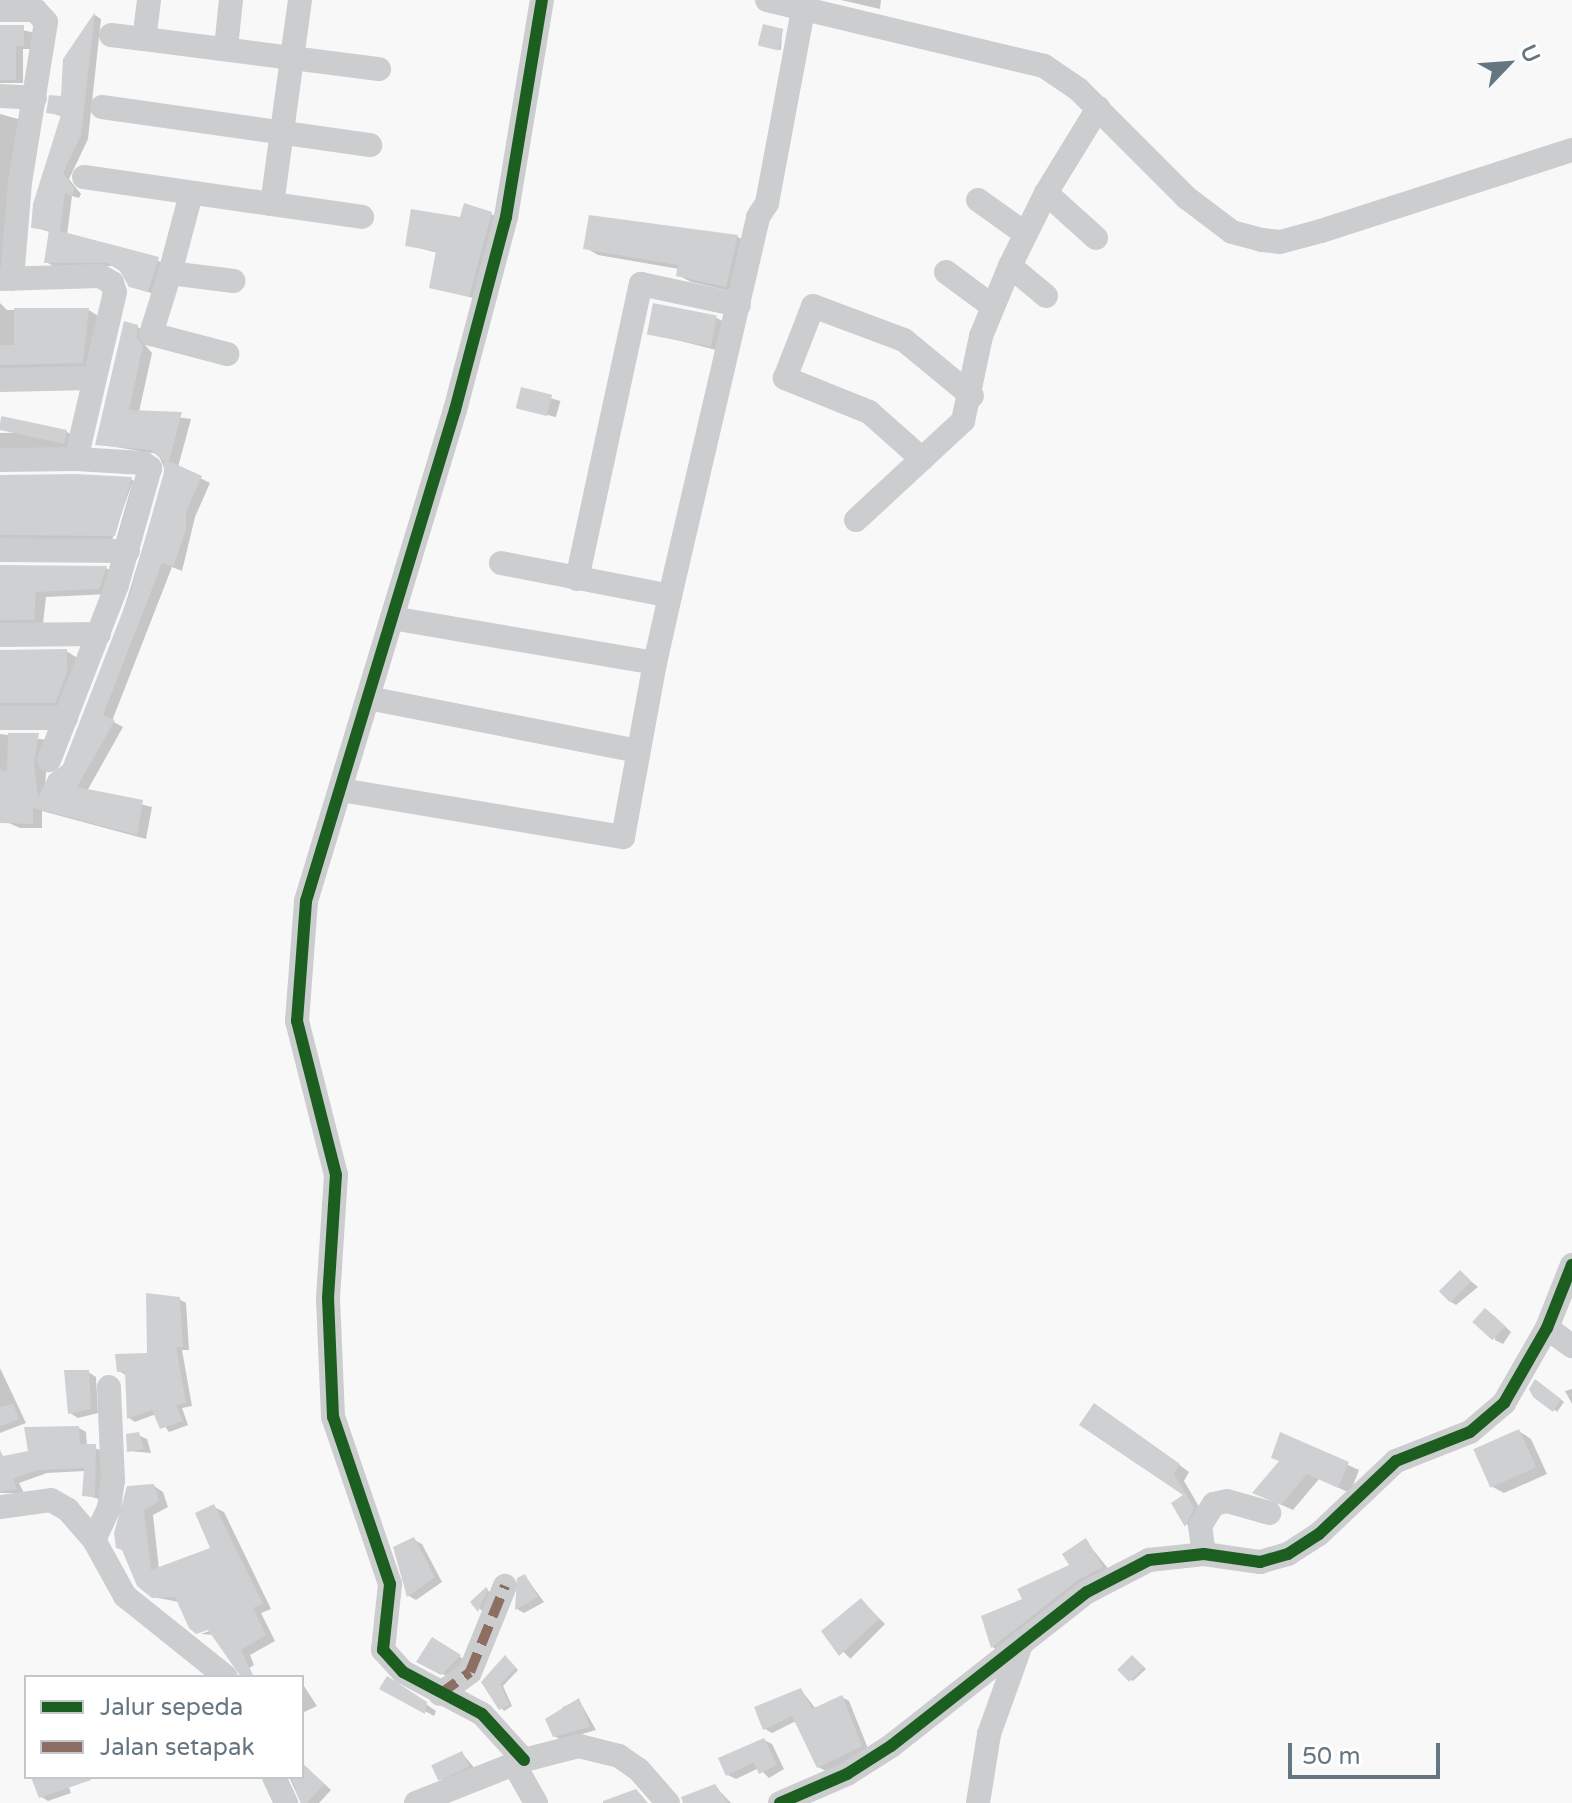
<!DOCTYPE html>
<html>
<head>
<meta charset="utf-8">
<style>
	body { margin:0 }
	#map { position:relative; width:1572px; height:1803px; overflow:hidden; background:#f8f8f8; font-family:"Varela Round",sans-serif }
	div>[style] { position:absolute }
	.shadow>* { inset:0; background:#0003; transform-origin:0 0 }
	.building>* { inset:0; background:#cfd0d2; transform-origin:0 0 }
	.minor>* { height:24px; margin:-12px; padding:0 12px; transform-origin:12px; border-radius:12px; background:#cbcdce }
	.quiet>* { height:10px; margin-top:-5px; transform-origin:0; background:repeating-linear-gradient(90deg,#8d6e63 0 20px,transparent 0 30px) }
	.cycleway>* { height:12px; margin:-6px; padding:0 6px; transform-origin:6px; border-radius:6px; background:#1b5e20 }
	span { translate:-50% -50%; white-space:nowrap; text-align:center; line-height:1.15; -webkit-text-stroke:8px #fff; paint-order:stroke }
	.legend { position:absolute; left:24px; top:1675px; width:280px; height:104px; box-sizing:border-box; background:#fff; border:2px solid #c2c8cc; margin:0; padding:10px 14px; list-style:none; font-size:24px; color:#667680 }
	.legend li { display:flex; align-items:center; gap:16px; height:40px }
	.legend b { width:40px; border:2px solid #c2c8cc }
	.north { position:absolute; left:1468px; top:24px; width:80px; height:80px; -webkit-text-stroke:6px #fff; paint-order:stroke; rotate:65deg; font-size:22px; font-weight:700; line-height:32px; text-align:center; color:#667680 }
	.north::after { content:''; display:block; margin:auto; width:28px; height:36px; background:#667680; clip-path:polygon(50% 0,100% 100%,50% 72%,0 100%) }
	.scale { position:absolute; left:1288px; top:1743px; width:152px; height:36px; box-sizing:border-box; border:4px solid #667680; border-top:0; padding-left:10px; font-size:24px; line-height:28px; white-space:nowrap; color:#667680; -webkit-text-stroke:6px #fff; paint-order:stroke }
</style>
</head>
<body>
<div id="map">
	<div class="shadow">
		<div style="clip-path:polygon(841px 0,881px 0,880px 9px)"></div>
		<div style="clip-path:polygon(95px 15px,101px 19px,88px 139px,69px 179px,81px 194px,79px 198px,72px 196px,67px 235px,165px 263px,156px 295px,131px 286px,116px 266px,53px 266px,46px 262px,50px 232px,33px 227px,63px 117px,49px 112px,62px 98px,65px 60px)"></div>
		<div style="clip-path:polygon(0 26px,32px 32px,32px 49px,23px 49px,23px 83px,0 83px)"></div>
		<div style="clip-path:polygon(782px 31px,781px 50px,763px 46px)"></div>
		<div style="clip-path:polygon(0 114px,22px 120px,7px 269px,0 269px)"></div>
		<div style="clip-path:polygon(491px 214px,498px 218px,477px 299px,431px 287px,438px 253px,407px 245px,461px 219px)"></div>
		<div style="clip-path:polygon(685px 229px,738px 237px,750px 244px,739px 293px,691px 282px,678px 275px,679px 269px,598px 255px,586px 248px)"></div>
		<div style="clip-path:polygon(0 303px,7px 310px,89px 310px,98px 316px,92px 368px,0 377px)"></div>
		<div style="clip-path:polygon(717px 318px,729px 325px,724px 352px,649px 333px)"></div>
		<div style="clip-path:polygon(137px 327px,147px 332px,145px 345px,152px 353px,139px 412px,191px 419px,178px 467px,210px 483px,195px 517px,182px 571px,172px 567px,112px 721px,123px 727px,87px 791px,152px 807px,146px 839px,42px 811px,42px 828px,20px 828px,0 819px,0 734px,48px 740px,45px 788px,65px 767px,114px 641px,166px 472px,158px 454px,97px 444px)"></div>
		<div style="left:522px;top:390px;width:40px;height:17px;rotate:16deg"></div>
		<div style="clip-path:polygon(67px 432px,76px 437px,73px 448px,0 454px,0 433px)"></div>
		<div style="clip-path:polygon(0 477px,131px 479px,140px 485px,125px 540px,116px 540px,133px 481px,112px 540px,0 546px)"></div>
		<div style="clip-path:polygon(0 567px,106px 568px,115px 573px,109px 594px,46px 597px,43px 624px,0 631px)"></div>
		<div style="clip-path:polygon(0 650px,66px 651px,76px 657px,75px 679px,65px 707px,0 717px)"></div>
		<div style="clip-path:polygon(1461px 1273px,1478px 1287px,1456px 1305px,1448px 1300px)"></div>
		<div style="clip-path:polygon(179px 1299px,186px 1303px,189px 1350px,182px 1350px,192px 1406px,182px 1408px,188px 1425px,169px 1432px,156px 1414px,135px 1422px,129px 1418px,127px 1376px,119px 1371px,149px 1354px)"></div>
		<div style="clip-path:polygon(1493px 1315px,1511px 1332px,1503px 1344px,1495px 1340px)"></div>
		<div style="clip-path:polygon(0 1368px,26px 1423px,0 1433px)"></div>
		<div style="clip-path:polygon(88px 1372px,96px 1377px,98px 1413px,78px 1418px,70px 1413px)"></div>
		<div style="clip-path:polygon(1539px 1383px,1564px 1402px,1557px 1412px,1532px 1389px)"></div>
		<div style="clip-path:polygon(1572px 1389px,1572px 1404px,1565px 1391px)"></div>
		<div style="clip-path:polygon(1106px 1412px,1189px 1472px,1184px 1481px,1204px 1515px,1197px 1531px,1187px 1525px,1174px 1503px,1187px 1495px,1082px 1424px)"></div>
		<div style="clip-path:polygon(79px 1428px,86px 1432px,87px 1446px,104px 1451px,103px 1500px,84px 1495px,85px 1471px,47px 1473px,19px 1483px,24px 1493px,0 1493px,0 1459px,30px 1452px)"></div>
		<div style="clip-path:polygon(1519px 1431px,1531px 1439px,1547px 1474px,1504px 1493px,1491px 1486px)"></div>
		<div style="clip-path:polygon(138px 1435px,147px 1439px,151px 1453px,129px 1451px)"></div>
		<div style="clip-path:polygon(1282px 1435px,1359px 1470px,1350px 1493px,1319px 1479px,1293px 1510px,1266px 1498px,1281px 1461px)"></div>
		<div style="clip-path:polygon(154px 1486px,163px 1492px,168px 1507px,153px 1515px,159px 1569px,212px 1549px,214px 1507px,224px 1512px,271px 1609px,261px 1613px,275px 1641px,250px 1655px,254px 1665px,246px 1670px,215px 1635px,201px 1634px,218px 1628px,179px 1602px,153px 1597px,125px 1551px)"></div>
		<div style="clip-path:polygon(414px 1540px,422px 1544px,442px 1582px,416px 1600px,409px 1596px)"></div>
		<div style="clip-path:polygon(1086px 1541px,1110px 1571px,1000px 1651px,992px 1647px,1024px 1600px,1072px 1565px)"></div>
		<div style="clip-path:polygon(525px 1576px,544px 1602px,524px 1613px,517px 1609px)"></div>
		<div style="clip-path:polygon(487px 1590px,495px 1595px,487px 1615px,472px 1602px)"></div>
		<div style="left:861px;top:1600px;width:34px;height:49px;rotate:45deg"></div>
		<div style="clip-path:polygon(432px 1640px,467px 1661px,450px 1678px,419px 1661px)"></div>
		<div style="clip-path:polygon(1133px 1657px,1146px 1669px,1133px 1681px,1130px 1679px)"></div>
		<div style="clip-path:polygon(509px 1660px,518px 1670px,503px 1686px,512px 1706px,504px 1711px,483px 1682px)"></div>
		<div style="clip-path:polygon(302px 1683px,317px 1706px,302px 1713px)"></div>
		<div style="clip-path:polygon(395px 1683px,436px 1711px,434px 1716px,382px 1688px)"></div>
		<div style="clip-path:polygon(801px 1690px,816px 1709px,842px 1697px,849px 1701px,869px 1751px,826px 1771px,818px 1767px,796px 1721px,772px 1733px,765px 1729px)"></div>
		<div style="clip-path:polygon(579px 1700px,596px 1730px,561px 1740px,554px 1736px,563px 1707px)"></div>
		<div style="clip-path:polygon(764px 1740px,772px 1744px,784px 1769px,769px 1778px,759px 1768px,736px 1779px,728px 1775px)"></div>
		<div style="clip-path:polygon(462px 1753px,476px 1770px,446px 1782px,438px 1777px)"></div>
		<div style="clip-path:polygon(302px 1763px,331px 1790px,319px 1803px,301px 1803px,289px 1777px,302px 1777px)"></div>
		<div style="clip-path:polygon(33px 1777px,65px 1777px,71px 1793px,48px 1801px,40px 1796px)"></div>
		<div style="clip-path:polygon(715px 1786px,731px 1803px,698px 1803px)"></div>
	</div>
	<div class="building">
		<div style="clip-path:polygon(95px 12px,81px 135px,63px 173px,74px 188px,72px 196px,65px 193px,60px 231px,159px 257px,148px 292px,129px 287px,120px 271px,107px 263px,44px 263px,49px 230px,31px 228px,33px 204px,61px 115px,46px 113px,49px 95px,61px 96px,63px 59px)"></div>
		<div style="left:763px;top:24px;width:21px;height:22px;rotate:14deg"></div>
		<div style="clip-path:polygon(0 25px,24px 25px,24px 46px,16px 46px,16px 80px,0 80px)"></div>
		<div style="clip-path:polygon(464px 203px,492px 212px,469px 297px,429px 288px,436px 251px,405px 246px,411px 209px,460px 217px)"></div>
		<div style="clip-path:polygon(589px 215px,738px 235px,726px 287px,676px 276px,678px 265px,583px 249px)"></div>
		<div style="left:653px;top:303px;width:65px;height:32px;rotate:11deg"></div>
		<div style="clip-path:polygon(14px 308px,89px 308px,83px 363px,0 365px,0 345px,14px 345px)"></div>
		<div style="clip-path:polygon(124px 321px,138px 325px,137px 338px,143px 346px,129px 410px,182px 412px,169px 461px,202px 476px,186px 512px,186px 530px,173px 567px,162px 563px,103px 715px,115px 720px,77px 787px,143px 800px,137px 835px,33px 808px,33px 824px,0 823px,0 770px,7px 771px,8px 733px,39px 733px,34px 762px,38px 798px,49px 775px,63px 765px,131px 590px,164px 472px,164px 462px,151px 450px,95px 445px)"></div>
		<div style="left:521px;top:387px;width:32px;height:22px;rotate:14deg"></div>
		<div style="left:67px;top:430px;width:14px;height:67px;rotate:102deg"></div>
		<div style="clip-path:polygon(76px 474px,132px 477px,115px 536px,0 535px,0 475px)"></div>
		<div style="clip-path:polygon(0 565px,107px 566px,99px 589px,36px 592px,34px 620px,0 620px)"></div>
		<div style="clip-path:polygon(67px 649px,67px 673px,55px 703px,0 703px,0 650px)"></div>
		<div style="left:1460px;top:1270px;width:16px;height:30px;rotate:45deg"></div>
		<div style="clip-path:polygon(146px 1293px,180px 1297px,183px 1347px,176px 1347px,186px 1403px,176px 1405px,183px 1421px,160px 1429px,152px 1410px,127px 1419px,125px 1372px,117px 1372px,115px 1354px,147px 1353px)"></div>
		<div style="left:1485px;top:1308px;width:27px;height:19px;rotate:42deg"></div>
		<div style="clip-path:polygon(64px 1370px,89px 1370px,91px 1409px,68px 1414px)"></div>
		<div style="clip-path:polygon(1535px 1379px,1561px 1399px,1553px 1412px,1533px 1397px,1529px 1389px)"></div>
		<div style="clip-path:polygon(1094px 1403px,1180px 1464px,1174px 1474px,1194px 1508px,1185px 1527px,1171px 1503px,1183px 1495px,1079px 1425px)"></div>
		<div style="clip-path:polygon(13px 1404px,19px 1419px,0 1426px,0 1407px)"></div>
		<div style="clip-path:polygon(79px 1426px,80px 1444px,96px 1444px,95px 1497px,82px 1496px,84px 1468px,38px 1470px,13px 1479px,17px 1489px,0 1492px,0 1450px,3px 1456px,28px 1451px,24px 1427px)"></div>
		<div style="left:1519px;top:1429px;width:42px;height:50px;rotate:66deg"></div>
		<div style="clip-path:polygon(139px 1432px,144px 1449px,127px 1452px,126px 1434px)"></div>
		<div style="clip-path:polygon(1280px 1432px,1349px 1462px,1338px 1488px,1307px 1474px,1281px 1505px,1252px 1493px,1279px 1461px,1271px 1458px)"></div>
		<div style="clip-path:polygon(154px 1484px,159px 1501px,144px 1510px,151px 1570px,210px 1548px,195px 1513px,214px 1504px,263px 1604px,253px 1608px,266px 1635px,241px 1650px,254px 1677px,241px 1677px,208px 1630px,196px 1634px,189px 1628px,175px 1597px,152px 1598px,137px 1586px,122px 1550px,116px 1548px,114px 1533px,127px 1486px)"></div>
		<div style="clip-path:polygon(414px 1537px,435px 1577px,407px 1597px,393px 1547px)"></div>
		<div style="clip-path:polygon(1086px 1538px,1103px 1567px,1078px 1580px,991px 1648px,981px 1616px,1022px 1599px,1017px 1589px,1069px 1565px,1062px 1554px)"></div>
		<div style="clip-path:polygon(525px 1574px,538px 1597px,515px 1610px,517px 1578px)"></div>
		<div style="clip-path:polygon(486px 1587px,488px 1589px,478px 1612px,470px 1602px)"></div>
		<div style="clip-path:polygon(861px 1598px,879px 1619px,839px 1656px,821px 1631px)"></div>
		<div style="clip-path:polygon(432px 1637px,461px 1655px,441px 1675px,416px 1662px)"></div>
		<div style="clip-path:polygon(505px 1655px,516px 1668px,500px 1684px,510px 1705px,499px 1710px,481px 1682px)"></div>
		<div style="left:1132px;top:1655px;width:17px;height:21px;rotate:45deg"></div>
		<div style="clip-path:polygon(387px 1676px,427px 1702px,425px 1714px,379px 1689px)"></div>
		<div style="clip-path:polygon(801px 1688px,812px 1709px,842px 1695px,862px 1746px,817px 1768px,792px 1716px,763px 1730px,754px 1707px)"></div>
		<div style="clip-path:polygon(579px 1698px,590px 1727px,553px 1737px,545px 1719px)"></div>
		<div style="clip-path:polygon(764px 1738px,777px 1765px,759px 1774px,754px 1762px,726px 1776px,718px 1758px)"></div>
		<div style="left:462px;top:1751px;width:17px;height:34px;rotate:65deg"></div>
		<div style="clip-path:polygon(302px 1763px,324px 1784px,307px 1803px,301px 1803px,291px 1777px,302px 1777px)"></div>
		<div style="clip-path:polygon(31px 1777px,91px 1777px,91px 1780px,39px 1798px)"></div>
		<div style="clip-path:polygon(715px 1784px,728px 1803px,683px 1803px,681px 1797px)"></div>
		<div style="clip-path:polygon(636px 1789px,648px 1803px,603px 1803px,603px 1801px)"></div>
	</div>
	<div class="minor">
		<div style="left:149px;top:0;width:39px;rotate:97deg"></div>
		<div style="left:144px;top:39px;width:237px;rotate:7.3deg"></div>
		<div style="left:300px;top:0;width:206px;rotate:97.8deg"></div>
		<div style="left:272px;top:204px;width:91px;rotate:8.2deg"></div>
		<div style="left:767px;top:0;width:285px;rotate:13.4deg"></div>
		<div style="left:1044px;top:66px;width:41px;rotate:34.1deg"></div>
		<div style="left:1078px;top:89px;width:154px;rotate:45deg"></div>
		<div style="left:1187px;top:198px;width:56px;rotate:37.1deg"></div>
		<div style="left:1232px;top:232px;width:31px;rotate:15deg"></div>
		<div style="left:1262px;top:240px;width:18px;rotate:6deg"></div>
		<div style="left:1280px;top:242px;width:42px;rotate:-15deg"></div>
		<div style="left:1321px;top:231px;width:264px;rotate:-17.9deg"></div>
		<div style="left:0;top:10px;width:35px"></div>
		<div style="left:35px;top:10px;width:16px;rotate:47deg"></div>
		<div style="left:46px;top:22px;width:162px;rotate:99.2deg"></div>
		<div style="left:20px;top:182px;width:97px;rotate:94.7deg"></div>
		<div style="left:111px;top:35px;width:33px;rotate:7deg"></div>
		<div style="left:226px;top:48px;width:48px;rotate:-84.1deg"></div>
		<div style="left:0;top:96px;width:35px;rotate:3deg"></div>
		<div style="left:102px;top:107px;width:271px;rotate:8.1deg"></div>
		<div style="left:84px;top:177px;width:190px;rotate:8.2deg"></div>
		<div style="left:191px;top:194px;width:82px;rotate:104.9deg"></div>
		<div style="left:170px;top:273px;width:64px;rotate:7.2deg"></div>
		<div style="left:978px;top:200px;width:55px;rotate:35.4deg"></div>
		<div style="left:1096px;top:238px;width:67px;rotate:-138deg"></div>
		<div style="left:1046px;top:193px;width:100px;rotate:-58.5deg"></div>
		<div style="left:946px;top:272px;width:57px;rotate:36.5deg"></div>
		<div style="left:170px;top:273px;width:64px;rotate:107.3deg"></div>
		<div style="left:151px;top:334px;width:79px;rotate:14.7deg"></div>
		<div style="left:0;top:279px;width:100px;rotate:-1.7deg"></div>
		<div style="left:100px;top:276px;width:14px;rotate:30deg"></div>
		<div style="left:112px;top:283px;width:9px;rotate:72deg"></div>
		<div style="left:115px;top:292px;width:171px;rotate:103.1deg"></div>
		<div style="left:1046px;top:296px;width:47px;rotate:-140.2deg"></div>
		<div style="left:1010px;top:266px;width:81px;rotate:-63.7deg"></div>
		<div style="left:0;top:380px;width:94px;rotate:-1.2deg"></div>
		<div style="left:922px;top:459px;width:71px;rotate:-138.4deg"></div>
		<div style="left:869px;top:412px;width:91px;rotate:-158deg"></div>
		<div style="left:785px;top:378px;width:77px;rotate:-68.7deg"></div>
		<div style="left:813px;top:306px;width:97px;rotate:20.5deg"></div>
		<div style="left:904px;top:340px;width:88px;rotate:39.5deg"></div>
		<div style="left:0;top:460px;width:76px;rotate:-0.8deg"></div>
		<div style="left:76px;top:459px;width:67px;rotate:3.4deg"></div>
		<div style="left:143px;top:463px;width:9px;rotate:36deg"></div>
		<div style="left:150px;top:468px;width:122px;rotate:105.8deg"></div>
		<div style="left:117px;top:585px;width:188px;rotate:111.2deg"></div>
		<div style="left:856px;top:520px;width:146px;rotate:-42.8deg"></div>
		<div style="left:963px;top:421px;width:87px;rotate:-78deg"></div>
		<div style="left:981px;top:336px;width:76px;rotate:-67.5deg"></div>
		<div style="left:0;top:550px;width:128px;rotate:0.4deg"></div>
		<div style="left:501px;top:563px;width:172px;rotate:11deg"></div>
		<div style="left:670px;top:596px;width:69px;rotate:102.6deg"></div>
		<div style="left:577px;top:579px;width:302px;rotate:-77.8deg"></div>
		<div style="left:641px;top:284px;width:100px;rotate:12.1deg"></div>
		<div style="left:670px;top:596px;width:389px;rotate:-76.9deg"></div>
		<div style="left:758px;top:217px;width:17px;rotate:-57deg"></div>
		<div style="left:767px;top:203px;width:195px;rotate:-79.4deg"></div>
		<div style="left:0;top:635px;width:99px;rotate:-0.6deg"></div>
		<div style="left:368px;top:698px;width:275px;rotate:11.1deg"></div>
		<div style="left:0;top:718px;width:66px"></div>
		<div style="left:341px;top:790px;width:286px;rotate:9.5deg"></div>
		<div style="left:623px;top:837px;width:177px;rotate:-79.6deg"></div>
		<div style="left:655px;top:663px;width:267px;rotate:-170.3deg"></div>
		<div style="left:1547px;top:1328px;width:31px;rotate:36deg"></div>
		<div style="left:0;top:1507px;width:51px;rotate:-7.8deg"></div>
		<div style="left:51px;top:1500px;width:20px;rotate:30deg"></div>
		<div style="left:68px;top:1510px;width:40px;rotate:49deg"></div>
		<div style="left:94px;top:1540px;width:64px;rotate:61deg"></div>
		<div style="left:125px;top:1596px;width:129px;rotate:38.7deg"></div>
		<div style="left:94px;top:1540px;width:35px;rotate:-65deg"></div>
		<div style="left:109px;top:1508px;width:28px;rotate:-82deg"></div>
		<div style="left:113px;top:1480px;width:93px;rotate:-92.5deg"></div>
		<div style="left:1204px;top:1554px;width:28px;rotate:-98deg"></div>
		<div style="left:1200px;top:1526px;width:26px;rotate:-58deg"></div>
		<div style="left:1214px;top:1504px;width:13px;rotate:-13deg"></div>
		<div style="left:1227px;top:1501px;width:44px;rotate:15.9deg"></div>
		<div style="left:440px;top:1694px;width:37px;rotate:-36deg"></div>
		<div style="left:470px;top:1672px;width:93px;rotate:-67.9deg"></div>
		<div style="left:524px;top:1760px;width:62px;rotate:-132.4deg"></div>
		<div style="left:482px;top:1714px;width:89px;rotate:-152deg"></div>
		<div style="left:403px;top:1672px;width:30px;rotate:-132deg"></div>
		<div style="left:383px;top:1650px;width:66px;rotate:-83.9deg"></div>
		<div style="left:390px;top:1584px;width:176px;rotate:-108.8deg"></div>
		<div style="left:333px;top:1417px;width:119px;rotate:-92.4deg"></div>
		<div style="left:328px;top:1298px;width:123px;rotate:-86.3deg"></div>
		<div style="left:336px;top:1175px;width:159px;rotate:-104.2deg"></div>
		<div style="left:297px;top:1021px;width:120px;rotate:-85.7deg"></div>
		<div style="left:306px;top:901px;width:513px;rotate:-73.12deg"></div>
		<div style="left:455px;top:410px;width:200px;rotate:-75.2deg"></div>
		<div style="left:506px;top:217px;width:220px;rotate:-80.6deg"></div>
		<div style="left:514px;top:1764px;width:45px;rotate:60.6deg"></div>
		<div style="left:274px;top:1777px;width:29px;rotate:65deg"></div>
		<div style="left:416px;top:1803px;width:116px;rotate:-21.7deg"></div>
		<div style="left:524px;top:1760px;width:57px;rotate:-14.3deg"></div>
		<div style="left:579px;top:1746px;width:41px;rotate:14deg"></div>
		<div style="left:619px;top:1756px;width:24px;rotate:35deg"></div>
		<div style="left:639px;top:1770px;width:44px;rotate:48.7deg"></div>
		<div style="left:780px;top:1803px;width:73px;rotate:-23.4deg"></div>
		<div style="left:847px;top:1774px;width:52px;rotate:-32.5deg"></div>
		<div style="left:891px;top:1746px;width:249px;rotate:-38.2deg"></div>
		<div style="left:1087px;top:1592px;width:70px;rotate:-27.3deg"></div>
		<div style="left:1149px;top:1560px;width:55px;rotate:-6.2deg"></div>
		<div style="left:1204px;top:1554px;width:57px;rotate:8.1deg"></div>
		<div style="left:1260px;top:1562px;width:29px;rotate:-16deg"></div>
		<div style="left:1288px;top:1554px;width:37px;rotate:-33deg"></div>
		<div style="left:1319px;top:1534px;width:106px;rotate:-43.5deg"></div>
		<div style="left:1396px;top:1461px;width:79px;rotate:-21.4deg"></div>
		<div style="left:1470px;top:1432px;width:45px;rotate:-40.5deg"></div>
		<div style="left:1504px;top:1403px;width:86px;rotate:-60.2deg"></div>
		<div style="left:1547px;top:1328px;width:68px;rotate:-68.4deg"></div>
		<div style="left:978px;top:1803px;width:70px;rotate:-80.9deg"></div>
		<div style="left:989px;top:1734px;width:98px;rotate:-70.3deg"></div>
	</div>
	<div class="quiet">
		<div style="left:440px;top:1694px;width:37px;rotate:-36deg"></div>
		<div style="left:470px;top:1672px;width:93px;rotate:-67.9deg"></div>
	</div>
	<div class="cycleway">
		<div style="left:524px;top:1760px;width:62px;rotate:-132.4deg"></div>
		<div style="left:482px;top:1714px;width:89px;rotate:-152deg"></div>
		<div style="left:403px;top:1672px;width:30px;rotate:-132deg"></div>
		<div style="left:383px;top:1650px;width:66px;rotate:-83.9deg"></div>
		<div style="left:390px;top:1584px;width:176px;rotate:-108.8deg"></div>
		<div style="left:333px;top:1417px;width:119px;rotate:-92.4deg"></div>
		<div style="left:328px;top:1298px;width:123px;rotate:-86.3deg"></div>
		<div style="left:336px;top:1175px;width:159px;rotate:-104.2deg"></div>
		<div style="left:297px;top:1021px;width:120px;rotate:-85.7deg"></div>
		<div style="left:306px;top:901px;width:513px;rotate:-73.12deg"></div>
		<div style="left:455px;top:410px;width:200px;rotate:-75.2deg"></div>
		<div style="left:506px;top:217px;width:220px;rotate:-80.6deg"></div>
		<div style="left:780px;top:1803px;width:73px;rotate:-23.4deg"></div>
		<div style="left:847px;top:1774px;width:52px;rotate:-32.5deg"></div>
		<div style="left:891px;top:1746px;width:249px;rotate:-38.2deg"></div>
		<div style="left:1087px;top:1592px;width:70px;rotate:-27.3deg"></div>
		<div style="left:1149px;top:1560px;width:55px;rotate:-6.2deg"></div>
		<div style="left:1204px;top:1554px;width:57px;rotate:8.1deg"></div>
		<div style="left:1260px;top:1562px;width:29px;rotate:-16deg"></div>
		<div style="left:1288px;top:1554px;width:37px;rotate:-33deg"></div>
		<div style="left:1319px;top:1534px;width:106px;rotate:-43.5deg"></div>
		<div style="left:1396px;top:1461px;width:79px;rotate:-21.4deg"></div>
		<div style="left:1470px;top:1432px;width:45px;rotate:-40.5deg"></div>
		<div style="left:1504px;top:1403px;width:86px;rotate:-60.2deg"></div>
		<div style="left:1547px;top:1328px;width:68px;rotate:-68.4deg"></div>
	</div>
	<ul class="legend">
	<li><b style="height:10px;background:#1b5e20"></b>Jalur sepeda</li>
	<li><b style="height:10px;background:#8d6e63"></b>Jalan setapak</li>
	</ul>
	<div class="north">U</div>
	<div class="scale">50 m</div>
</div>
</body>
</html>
